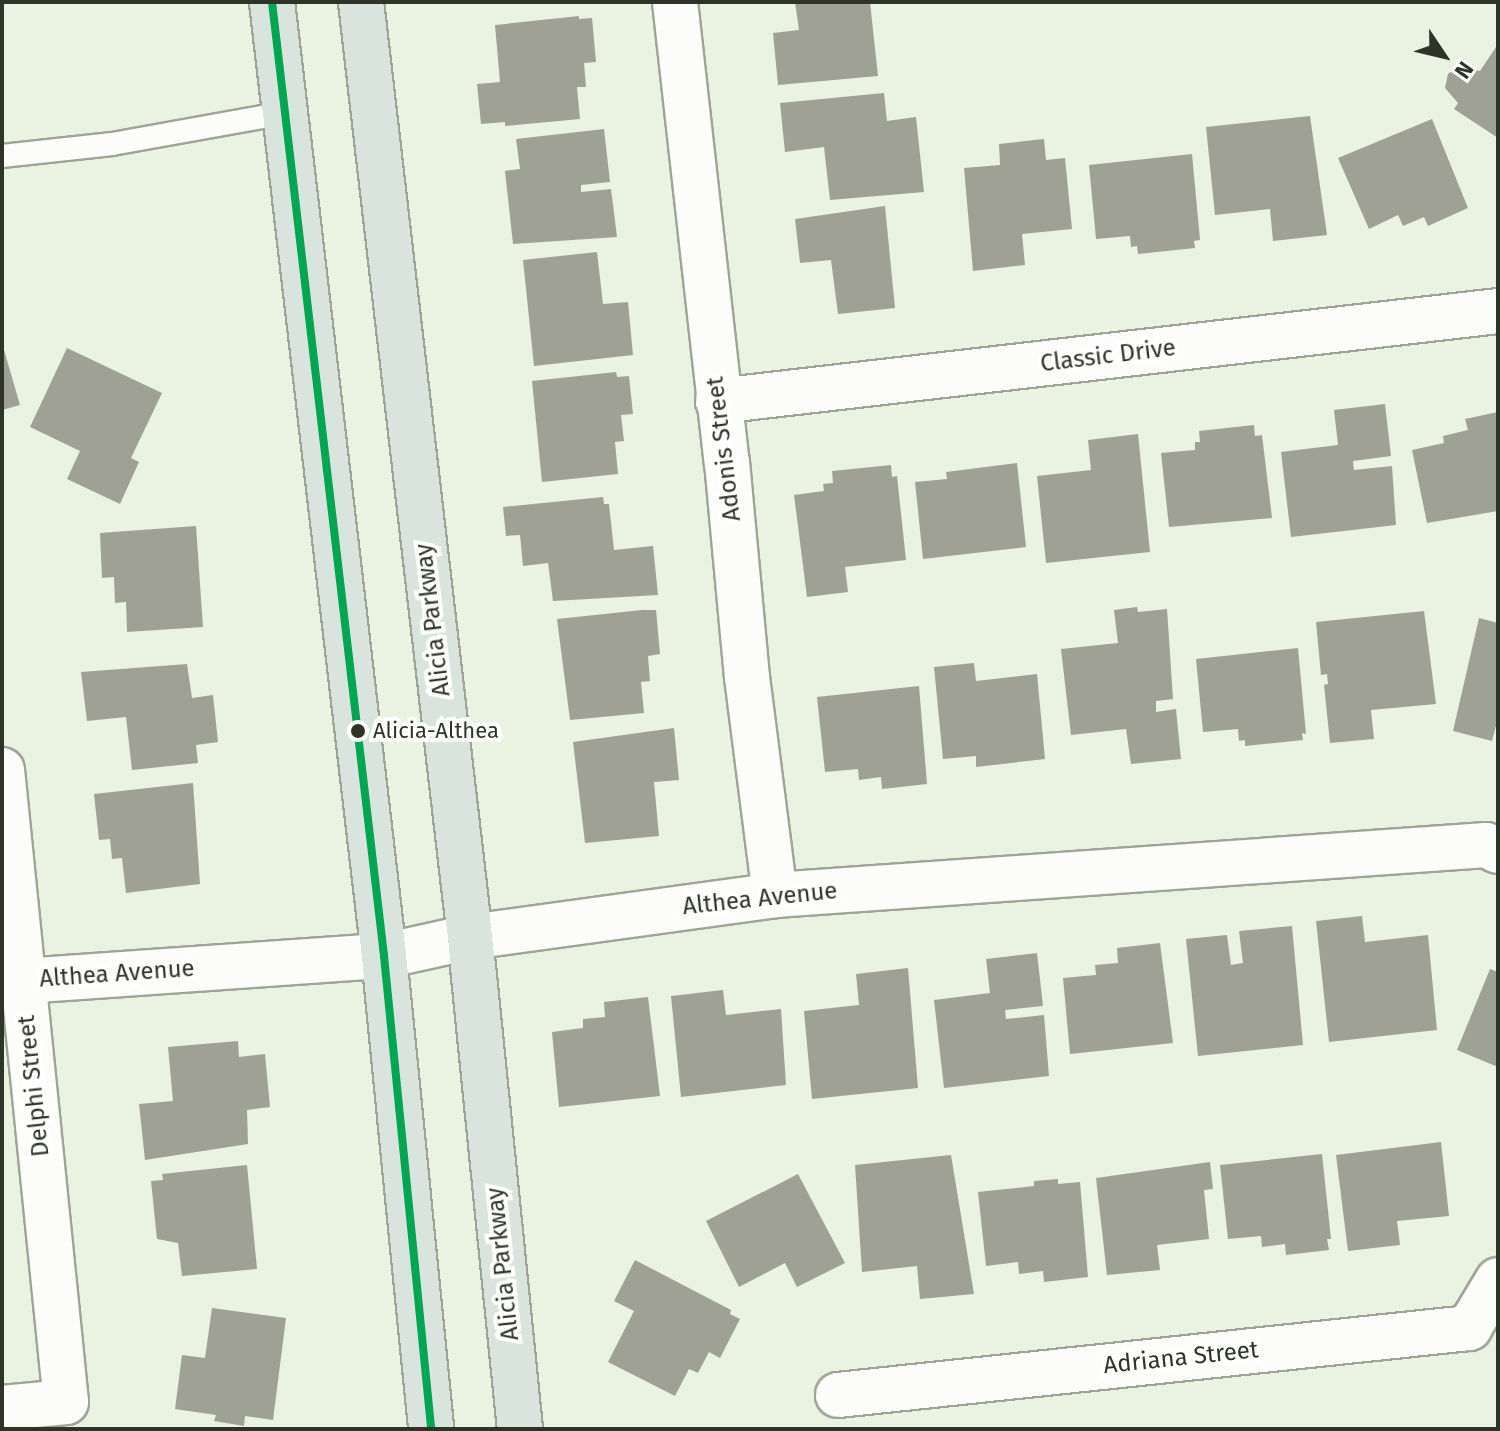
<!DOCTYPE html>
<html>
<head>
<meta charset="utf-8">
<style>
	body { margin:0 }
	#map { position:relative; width:1500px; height:1431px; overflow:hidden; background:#eaf2e1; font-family:"Fira Sans",sans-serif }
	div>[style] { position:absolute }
	.building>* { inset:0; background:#9fa195 }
	.roads { filter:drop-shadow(2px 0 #9ea497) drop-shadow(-2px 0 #9ea497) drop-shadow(0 2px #9ea497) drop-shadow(0 -2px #9ea497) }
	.service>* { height:22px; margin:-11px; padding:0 11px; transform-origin:11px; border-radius:11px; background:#fcfdfa }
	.minor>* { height:44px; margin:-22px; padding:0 22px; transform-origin:22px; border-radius:22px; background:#fcfdfa }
	.primary>* { height:44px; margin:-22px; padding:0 22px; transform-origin:22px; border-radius:22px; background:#dae4de }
	.bus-1>* { height:8px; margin:-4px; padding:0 4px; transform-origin:4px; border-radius:4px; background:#00a651 }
	.dots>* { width:22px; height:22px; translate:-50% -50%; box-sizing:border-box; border:4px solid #fff; border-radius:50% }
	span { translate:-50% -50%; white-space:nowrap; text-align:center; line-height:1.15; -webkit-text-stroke:8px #fff; paint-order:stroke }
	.bus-label { font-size:22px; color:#2f3429 }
	.left { translate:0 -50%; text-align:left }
	.street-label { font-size:24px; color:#2f3429 }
	.frame { position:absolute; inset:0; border:4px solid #2f3429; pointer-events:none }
	.north { position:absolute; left:1404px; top:16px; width:80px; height:80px; -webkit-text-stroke:6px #fff; paint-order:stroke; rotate:125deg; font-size:22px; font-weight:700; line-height:32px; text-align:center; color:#2f3429 }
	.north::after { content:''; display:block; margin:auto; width:28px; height:36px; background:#2f3429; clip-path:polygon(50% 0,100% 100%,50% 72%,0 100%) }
</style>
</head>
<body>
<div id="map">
	<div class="building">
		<div style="clip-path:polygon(795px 2px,870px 2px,878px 76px,778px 85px,773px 33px,799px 30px)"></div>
		<div style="clip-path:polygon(579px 16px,579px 19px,592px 18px,596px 62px,584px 63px,586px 87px,577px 87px,580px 119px,505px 126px,505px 122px,481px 124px,477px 84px,500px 82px,495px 25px)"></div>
		<div style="clip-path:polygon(1498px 44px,1498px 138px,1454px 109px,1458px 103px,1445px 88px,1448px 74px,1460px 66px,1480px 71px)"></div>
		<div style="clip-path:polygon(884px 93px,887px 121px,916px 117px,924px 192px,830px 200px,824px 147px,785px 152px,780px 103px)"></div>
		<div style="clip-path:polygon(1310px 116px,1327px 235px,1273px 241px,1270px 209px,1215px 215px,1206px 127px)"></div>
		<div style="clip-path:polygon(1432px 119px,1468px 208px,1428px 226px,1424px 217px,1403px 226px,1398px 215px,1369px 229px,1338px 158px)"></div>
		<div style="clip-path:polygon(604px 129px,610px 182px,581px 185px,581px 192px,611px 189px,617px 237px,513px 244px,505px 171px,520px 169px,516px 139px)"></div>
		<div style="clip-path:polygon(1044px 139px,1046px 160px,1065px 158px,1072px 229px,1022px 234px,1025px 265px,973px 271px,964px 168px,1000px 165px,999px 144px)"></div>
		<div style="clip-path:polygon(1192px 154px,1200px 240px,1194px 241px,1195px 248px,1138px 254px,1137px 246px,1131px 247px,1130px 236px,1096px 239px,1089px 165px)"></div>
		<div style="clip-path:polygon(885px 206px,895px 308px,838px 314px,831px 260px,800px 263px,795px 219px)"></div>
		<div style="clip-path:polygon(597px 252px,603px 304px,628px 302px,633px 355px,534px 366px,523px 260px)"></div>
		<div style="clip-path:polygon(2px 343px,20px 405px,2px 410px)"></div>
		<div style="clip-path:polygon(67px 348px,162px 393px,131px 458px,139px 462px,120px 504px,67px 479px,80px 451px,30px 427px)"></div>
		<div style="clip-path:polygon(616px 372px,617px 377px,629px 376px,633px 414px,621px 415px,624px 441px,615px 442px,618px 474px,542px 482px,532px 381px)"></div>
		<div style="clip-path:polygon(1385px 404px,1391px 456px,1353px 461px,1354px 470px,1392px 466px,1396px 525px,1291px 537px,1281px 452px,1338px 445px,1334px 410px)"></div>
		<div style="clip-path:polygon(1498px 412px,1498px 511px,1427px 523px,1412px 450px,1444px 443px,1443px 436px,1468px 430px,1465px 419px)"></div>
		<div style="clip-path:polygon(1254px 425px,1255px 436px,1262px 435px,1272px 518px,1169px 527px,1161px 453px,1195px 450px,1195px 442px,1200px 442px,1199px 431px)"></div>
		<div style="clip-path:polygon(1138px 434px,1150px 552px,1046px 563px,1037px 476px,1091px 470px,1088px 440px)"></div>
		<div style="clip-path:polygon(1017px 463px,1026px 547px,923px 559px,915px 482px,947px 479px,946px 472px)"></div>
		<div style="clip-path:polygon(891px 465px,892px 477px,897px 476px,906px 560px,845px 567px,848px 592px,807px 597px,794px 495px,824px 491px,823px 484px,833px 483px,832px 471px)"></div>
		<div style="clip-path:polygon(603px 497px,604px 504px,609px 504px,614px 550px,653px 546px,658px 595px,553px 601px,548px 563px,523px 566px,520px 535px,506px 536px,503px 507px)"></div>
		<div style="clip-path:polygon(196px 526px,203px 627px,127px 632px,126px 602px,115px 603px,114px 577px,102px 578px,100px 533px)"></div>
		<div style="clip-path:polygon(1137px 607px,1138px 612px,1167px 609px,1173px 699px,1156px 701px,1156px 712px,1176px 709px,1181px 759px,1131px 764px,1126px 729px,1071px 735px,1061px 649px,1118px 643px,1114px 610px)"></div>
		<div style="clip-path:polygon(642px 610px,656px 610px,660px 654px,648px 656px,650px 681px,641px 682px,644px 713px,570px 720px,557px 619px)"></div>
		<div style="clip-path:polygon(1424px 611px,1436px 704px,1371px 710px,1374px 739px,1330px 743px,1324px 685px,1328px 684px,1327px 674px,1321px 675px,1316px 622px)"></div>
		<div style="clip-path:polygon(1479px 618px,1498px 623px,1498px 718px,1492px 741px,1453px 731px)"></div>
		<div style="clip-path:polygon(1298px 648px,1306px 734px,1302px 733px,1303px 740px,1245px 746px,1245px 740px,1239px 741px,1238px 729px,1203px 732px,1196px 659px)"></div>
		<div style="clip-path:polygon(974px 663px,976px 681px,1037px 674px,1045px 759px,976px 767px,976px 756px,943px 759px,934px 667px)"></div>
		<div style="clip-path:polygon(187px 664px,192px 698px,213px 695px,218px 742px,196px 745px,198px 763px,132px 770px,126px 717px,87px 721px,81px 672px)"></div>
		<div style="clip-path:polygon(919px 686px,927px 784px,882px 789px,881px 777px,859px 780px,858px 769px,825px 772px,817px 697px)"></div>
		<div style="clip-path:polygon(674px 728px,679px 780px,654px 782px,659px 836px,585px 843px,573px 742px)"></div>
		<div style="clip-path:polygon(193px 783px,200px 884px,126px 893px,122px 858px,112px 859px,110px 839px,99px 840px,94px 794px)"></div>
		<div style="clip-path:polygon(1362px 916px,1365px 942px,1428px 935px,1437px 1030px,1329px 1042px,1316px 921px)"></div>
		<div style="clip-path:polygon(1292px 926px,1303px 1045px,1198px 1056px,1186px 939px,1227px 935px,1231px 965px,1243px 963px,1239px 931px)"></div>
		<div style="clip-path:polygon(1160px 943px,1173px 1043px,1070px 1054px,1063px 978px,1096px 975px,1095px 965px,1118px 963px,1117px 948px)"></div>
		<div style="clip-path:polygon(1037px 953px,1043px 1006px,1005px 1010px,1006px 1019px,1044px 1015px,1049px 1076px,944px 1088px,934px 1000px,990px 993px,986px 959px)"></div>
		<div style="clip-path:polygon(908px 968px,918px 1088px,812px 1099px,804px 1011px,859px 1005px,856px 974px)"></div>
		<div style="clip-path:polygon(1490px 969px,1498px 972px,1498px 1067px,1457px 1050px)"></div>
		<div style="clip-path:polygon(723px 990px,726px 1015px,781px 1009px,786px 1085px,681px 1097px,671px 996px)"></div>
		<div style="clip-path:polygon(648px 997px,660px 1096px,559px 1107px,552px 1032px,583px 1028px,583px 1019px,605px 1017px,604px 1002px)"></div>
		<div style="clip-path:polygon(238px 1041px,239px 1057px,265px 1054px,270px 1107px,247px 1110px,248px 1144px,145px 1160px,139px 1104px,173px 1101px,168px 1047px)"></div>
		<div style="clip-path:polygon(1441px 1142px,1449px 1216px,1397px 1221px,1400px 1245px,1348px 1251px,1336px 1155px)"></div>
		<div style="clip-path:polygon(1322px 1154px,1331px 1239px,1327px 1239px,1329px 1250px,1286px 1255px,1285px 1244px,1262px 1247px,1261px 1236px,1228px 1239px,1220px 1165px)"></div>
		<div style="clip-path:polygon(951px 1155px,974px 1294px,920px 1299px,917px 1266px,862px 1272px,855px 1165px)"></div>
		<div style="clip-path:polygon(1210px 1162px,1213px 1189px,1204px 1190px,1209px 1239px,1157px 1245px,1160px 1270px,1107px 1275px,1096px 1178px)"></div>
		<div style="clip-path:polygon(247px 1165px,257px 1269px,182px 1276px,178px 1243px,157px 1239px,151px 1181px,163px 1180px,162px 1174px)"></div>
		<div style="clip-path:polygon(798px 1174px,845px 1263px,797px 1287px,785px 1263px,739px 1287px,706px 1221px)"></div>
		<div style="clip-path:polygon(1058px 1179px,1058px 1184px,1080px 1182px,1088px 1277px,1044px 1282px,1043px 1271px,1019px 1274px,1018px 1262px,986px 1266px,978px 1192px,1034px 1186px,1034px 1181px)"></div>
		<div style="clip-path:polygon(635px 1260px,731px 1310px,730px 1314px,740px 1319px,720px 1358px,709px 1352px,698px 1373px,689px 1369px,675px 1396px,608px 1362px,634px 1311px,614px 1301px)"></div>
		<div style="clip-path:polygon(212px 1308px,286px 1318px,273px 1420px,245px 1416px,244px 1426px,214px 1421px,216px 1415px,175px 1409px,182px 1355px,205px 1358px)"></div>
	</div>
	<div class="roads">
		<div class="service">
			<div style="left:2px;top:156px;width:111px;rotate:-6.2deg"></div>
			<div style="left:112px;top:144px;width:176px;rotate:-10.2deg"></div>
		</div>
		<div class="minor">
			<div style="left:675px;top:2px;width:463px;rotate:83.6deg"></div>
			<div style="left:727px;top:462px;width:216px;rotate:84.7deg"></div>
			<div style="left:747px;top:677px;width:220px;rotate:82.7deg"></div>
			<div style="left:718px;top:401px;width:785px;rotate:-6.58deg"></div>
			<div style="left:2px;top:770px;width:635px;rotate:84.22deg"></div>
			<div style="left:66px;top:1402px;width:64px;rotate:174.6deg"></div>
			<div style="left:23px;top:981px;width:362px;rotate:-4deg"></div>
			<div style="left:384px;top:956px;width:88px;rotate:-12.5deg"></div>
			<div style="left:470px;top:937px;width:308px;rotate:-7.8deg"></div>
			<div style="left:775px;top:895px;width:713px;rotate:-4.02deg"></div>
			<div style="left:1486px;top:845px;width:13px;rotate:27deg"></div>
			<div style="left:838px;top:1395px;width:635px;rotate:-6.06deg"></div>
			<div style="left:1469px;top:1328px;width:56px;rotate:-58.9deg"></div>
		</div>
		<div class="primary">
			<div style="left:272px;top:2px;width:961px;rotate:83.3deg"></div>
			<div style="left:384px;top:956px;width:475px;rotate:84.3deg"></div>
			<div style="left:361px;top:2px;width:941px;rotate:83.35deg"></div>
			<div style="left:470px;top:937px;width:495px;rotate:84.2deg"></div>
		</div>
	</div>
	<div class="bus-1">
		<div style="left:272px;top:2px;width:961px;rotate:83.3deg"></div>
		<div style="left:384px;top:956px;width:475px;rotate:84.3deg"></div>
	</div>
	<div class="dots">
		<div style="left:358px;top:731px;background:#2f3429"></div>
	</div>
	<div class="bus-label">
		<span class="left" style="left:373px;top:731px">Alicia-Althea</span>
	</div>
	<div class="street-label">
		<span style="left:1108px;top:356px;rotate:-7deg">Classic Drive</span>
		<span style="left:724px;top:449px;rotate:-97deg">Adonis Street</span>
		<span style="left:433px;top:620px;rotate:-97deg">Alicia Parkway</span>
		<span style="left:760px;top:899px;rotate:-6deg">Althea Avenue</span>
		<span style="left:117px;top:974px;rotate:-4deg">Althea Avenue</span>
		<span style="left:34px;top:1086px;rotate:-96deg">Delphi Street</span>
		<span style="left:503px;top:1264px;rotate:-96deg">Alicia Parkway</span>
		<span style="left:1181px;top:1358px;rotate:-6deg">Adriana Street</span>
	</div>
	<div class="frame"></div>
	<div class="north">N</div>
</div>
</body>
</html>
